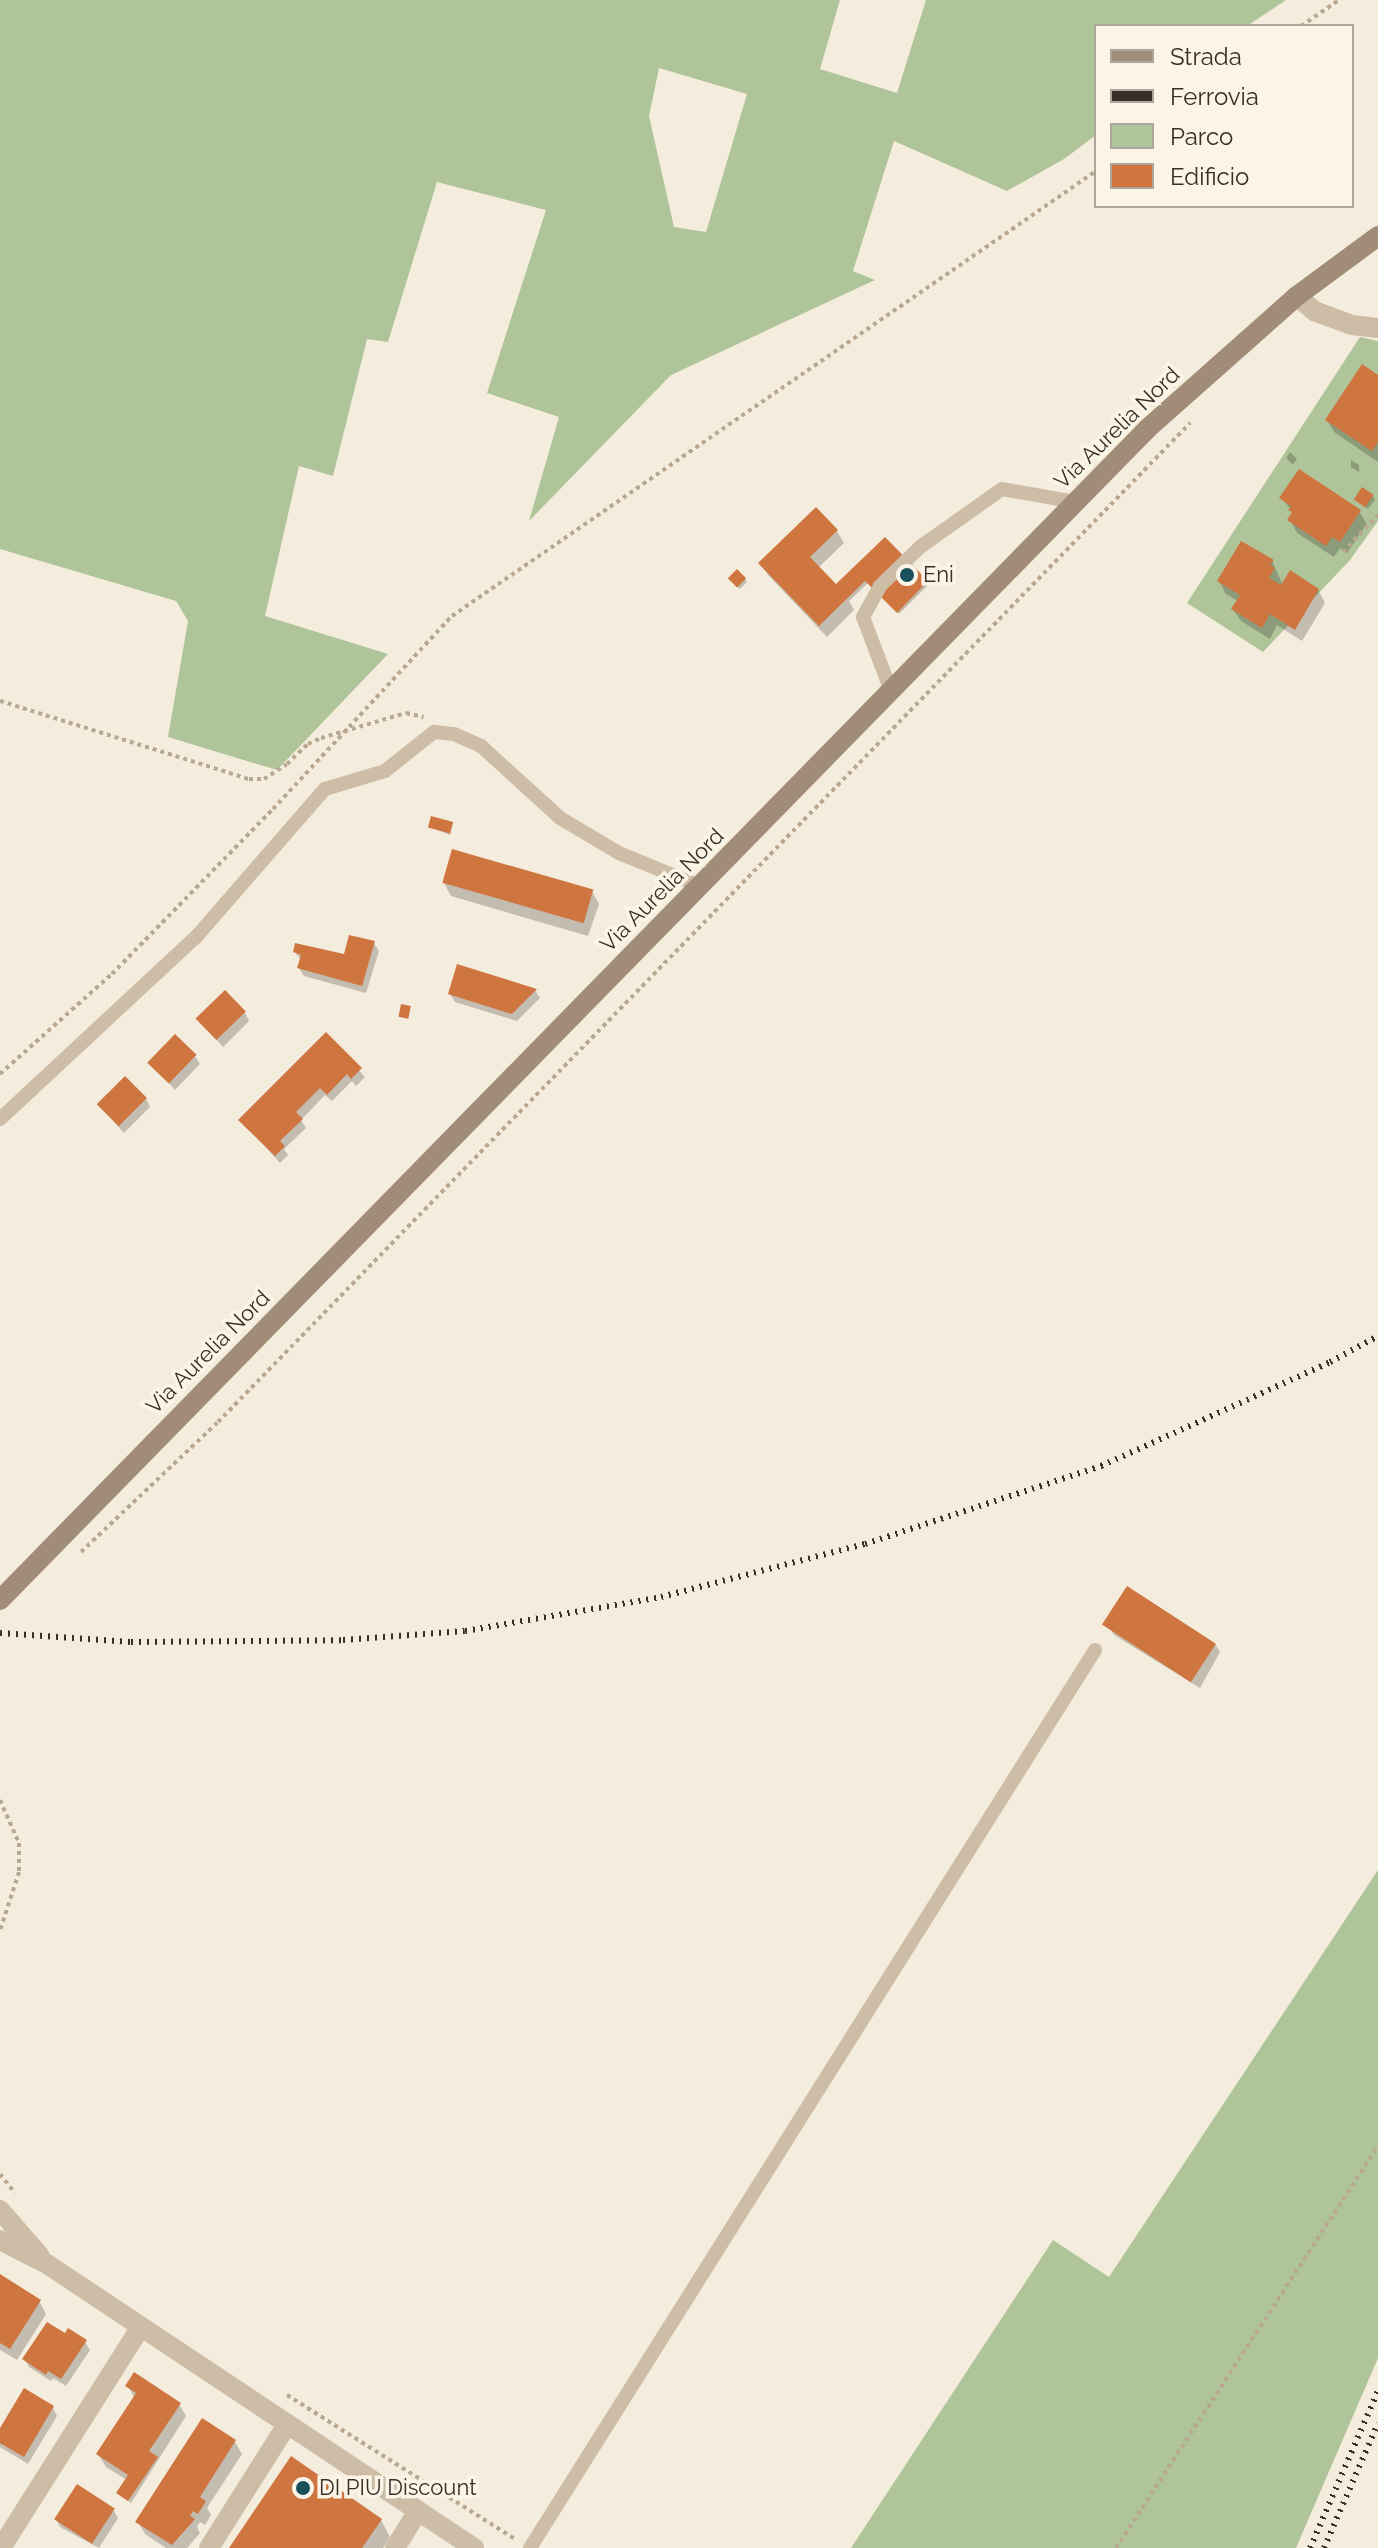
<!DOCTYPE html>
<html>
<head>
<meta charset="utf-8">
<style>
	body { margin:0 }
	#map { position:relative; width:1378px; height:2548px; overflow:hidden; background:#f4ecdc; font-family:Raleway,sans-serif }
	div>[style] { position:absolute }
	.green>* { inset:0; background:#b0c49a }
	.shadow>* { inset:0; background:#0003 }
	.building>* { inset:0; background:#cf753f; transform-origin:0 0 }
	.path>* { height:4px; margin-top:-2px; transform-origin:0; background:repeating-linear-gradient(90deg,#b9a790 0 4px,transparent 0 8px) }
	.service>* { height:14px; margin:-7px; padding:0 7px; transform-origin:7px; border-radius:7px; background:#cdbda6 }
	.minor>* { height:20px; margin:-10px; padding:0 10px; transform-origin:10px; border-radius:10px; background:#cdbda6 }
	.tertiary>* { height:20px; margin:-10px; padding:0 10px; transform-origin:10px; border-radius:10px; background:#cdbda6 }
	.secondary>* { height:20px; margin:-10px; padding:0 10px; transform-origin:10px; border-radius:10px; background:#a18c77 }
	.rail>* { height:6px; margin-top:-3px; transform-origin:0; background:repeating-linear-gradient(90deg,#392f28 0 2px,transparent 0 8px) }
	.dots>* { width:22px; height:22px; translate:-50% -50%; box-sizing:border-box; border:4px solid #fbf5e8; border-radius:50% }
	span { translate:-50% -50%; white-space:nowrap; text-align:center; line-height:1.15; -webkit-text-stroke:7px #fbf5e8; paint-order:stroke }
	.street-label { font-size:22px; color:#392f28 }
	.poi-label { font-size:22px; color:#392f28 }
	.left { translate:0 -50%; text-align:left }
	.legend { position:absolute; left:1094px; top:24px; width:260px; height:184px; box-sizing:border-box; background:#fbf5e8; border:2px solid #ada69b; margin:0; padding:10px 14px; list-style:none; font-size:24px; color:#392f28 }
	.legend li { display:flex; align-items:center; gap:16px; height:40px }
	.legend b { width:40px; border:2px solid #ada69b }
</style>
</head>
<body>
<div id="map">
	<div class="green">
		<div style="clip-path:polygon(evenodd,0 0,840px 0,820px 69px,897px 93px,926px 0,1286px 0,1247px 26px,1096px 26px,1096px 135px,1064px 159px,1007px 191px,894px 141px,853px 271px,875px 280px,671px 375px,529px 521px,559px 417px,487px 393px,546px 210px,437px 182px,388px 342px,367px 339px,333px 476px,299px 466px,265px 616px,388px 654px,277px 770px,168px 737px,188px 621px,176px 601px,0 549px,0 0,659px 68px,747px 94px,706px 232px,674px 227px,649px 116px,659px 68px)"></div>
		<div style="clip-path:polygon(1360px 337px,1378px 341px,1378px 521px,1350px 560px,1263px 652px,1187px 603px)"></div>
		<div style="clip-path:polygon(1378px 1870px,1378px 2358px,1296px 2548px,851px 2548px,1053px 2240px,1109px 2277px)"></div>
	</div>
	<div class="shadow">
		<div style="clip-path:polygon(1378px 378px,1378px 462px,1334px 432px,1327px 420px)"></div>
		<div style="clip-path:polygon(1290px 452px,1297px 459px,1293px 465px,1286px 458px)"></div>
		<div style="clip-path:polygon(1351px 460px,1359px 465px,1359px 472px,1351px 467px)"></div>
		<div style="clip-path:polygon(1373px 496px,1375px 500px,1368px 509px,1357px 500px)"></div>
		<div style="clip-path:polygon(1282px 498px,1359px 511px,1367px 524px,1347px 553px,1340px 548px,1334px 557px,1297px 533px,1290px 520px,1294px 514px)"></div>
		<div style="clip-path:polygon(837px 531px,844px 543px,818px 568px,837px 587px,885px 540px,928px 585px,899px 614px,868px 583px,849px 601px,854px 610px,827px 637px,768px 575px,761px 563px)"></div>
		<div style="clip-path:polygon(1272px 561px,1283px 585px,1318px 590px,1325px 603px,1302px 641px,1277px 625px,1270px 639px,1241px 621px,1233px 609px,1238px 601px,1226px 594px,1219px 581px)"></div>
		<div style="clip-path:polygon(745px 579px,747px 582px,740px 589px,732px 582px)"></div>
		<div style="clip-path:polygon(452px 824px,450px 835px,430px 827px)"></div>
		<div style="clip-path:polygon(444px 883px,592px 891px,599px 904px,588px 936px,451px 896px)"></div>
		<div style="clip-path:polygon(374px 943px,379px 951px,366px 993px,304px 976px,299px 968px,301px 960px,295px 952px,346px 957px)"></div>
		<div style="clip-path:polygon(535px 990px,540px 998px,517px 1021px,455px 1002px,450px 994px)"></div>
		<div style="clip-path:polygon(245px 1013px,249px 1021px,223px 1047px,199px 1020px)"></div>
		<div style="clip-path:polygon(326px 1035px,365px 1077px,356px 1086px,352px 1081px,332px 1101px,325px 1095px,301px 1120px,306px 1128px,284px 1149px,288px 1155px,280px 1163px,241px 1120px)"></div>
		<div style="clip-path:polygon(195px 1056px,200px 1064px,175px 1090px,150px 1062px)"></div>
		<div style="clip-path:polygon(146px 1099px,150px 1107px,124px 1133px,99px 1105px)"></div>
		<div style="clip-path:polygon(1109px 1627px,1215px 1644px,1220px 1652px,1200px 1688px,1114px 1635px)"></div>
		<div style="clip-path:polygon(0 2277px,39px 2301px,46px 2314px,17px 2360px,0 2350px)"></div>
		<div style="clip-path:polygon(65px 2336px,85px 2342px,90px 2350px,66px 2386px,53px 2378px,51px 2381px,29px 2367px,25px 2359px)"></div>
		<div style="clip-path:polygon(128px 2386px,179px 2404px,186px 2416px,131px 2503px,121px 2496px,127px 2480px,106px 2467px,98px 2454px,135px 2399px)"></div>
		<div style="clip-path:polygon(53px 2408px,57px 2416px,28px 2464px,0 2447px,0 2432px)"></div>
		<div style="clip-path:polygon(235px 2442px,242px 2454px,207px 2508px,211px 2515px,205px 2525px,200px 2522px,197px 2527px,200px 2533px,187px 2548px,166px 2548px,145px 2534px,138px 2522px)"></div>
		<div style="clip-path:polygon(114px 2511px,118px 2518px,99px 2548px,60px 2527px,56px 2519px)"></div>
		<div style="clip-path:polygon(381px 2520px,390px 2537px,383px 2548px,231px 2548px)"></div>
	</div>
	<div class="building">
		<div style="clip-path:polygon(1362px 364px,1378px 375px,1378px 442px,1372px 451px,1325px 420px)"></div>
		<div style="clip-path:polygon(1299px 469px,1361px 510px,1340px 542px,1332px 537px,1326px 546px,1287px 520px,1292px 512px,1288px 510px,1291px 506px,1279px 498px)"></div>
		<div style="left:1362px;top:487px;width:14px;height:15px;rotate:34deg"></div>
		<div style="clip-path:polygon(816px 507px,838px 530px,810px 557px,836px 584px,885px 537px,928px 581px,897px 613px,865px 581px,819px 626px,758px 563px)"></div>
		<div style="clip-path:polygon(1241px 541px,1274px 560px,1270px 565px,1275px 568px,1269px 578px,1281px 585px,1290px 570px,1319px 589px,1295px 630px,1270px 614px,1262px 628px,1231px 609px,1240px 595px,1217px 581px)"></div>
		<div style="left:737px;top:569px;width:13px;height:13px;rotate:45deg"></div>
		<div style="left:431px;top:816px;width:23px;height:12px;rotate:15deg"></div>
		<div style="left:452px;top:849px;width:147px;height:35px;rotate:16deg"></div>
		<div style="clip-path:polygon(349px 935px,375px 941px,362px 986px,297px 968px,301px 955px,293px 952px,295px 943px,344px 954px)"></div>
		<div style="clip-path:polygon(457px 964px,537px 989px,512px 1014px,448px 994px)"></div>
		<div style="left:225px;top:990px;width:30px;height:41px;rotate:46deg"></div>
		<div style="left:401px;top:1004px;width:10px;height:13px;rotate:11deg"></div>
		<div style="clip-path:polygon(326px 1032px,362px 1068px,351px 1079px,347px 1074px,327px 1095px,320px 1088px,296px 1112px,303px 1119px,280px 1141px,285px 1146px,275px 1156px,238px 1120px)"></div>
		<div style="left:175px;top:1034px;width:30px;height:40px;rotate:44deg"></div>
		<div style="left:125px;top:1076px;width:31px;height:40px;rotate:45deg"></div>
		<div style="left:1127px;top:1586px;width:106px;height:46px;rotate:33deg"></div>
		<div style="clip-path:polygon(0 2274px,41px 2300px,10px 2349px,0 2343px)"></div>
		<div style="clip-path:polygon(47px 2322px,65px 2333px,68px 2328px,87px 2340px,61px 2379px,48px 2371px,46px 2375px,22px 2359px)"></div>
		<div style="clip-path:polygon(134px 2372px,181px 2403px,149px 2451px,158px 2457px,128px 2501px,116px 2493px,128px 2475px,96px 2454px,136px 2393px,125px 2386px)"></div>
		<div style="clip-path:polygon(24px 2388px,54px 2406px,24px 2457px,0 2443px,0 2428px)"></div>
		<div style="clip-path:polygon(202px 2418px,236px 2440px,200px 2497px,206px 2501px,198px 2514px,193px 2511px,190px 2516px,195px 2519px,172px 2545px,135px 2522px)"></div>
		<div style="clip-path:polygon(291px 2456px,382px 2519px,362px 2548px,229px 2548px)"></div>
		<div style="left:77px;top:2484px;width:45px;height:42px;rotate:33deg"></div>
	</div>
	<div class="path">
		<div style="left:1301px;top:26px;width:46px;rotate:-34.4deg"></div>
		<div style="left:1343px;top:552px;width:51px;rotate:-46.6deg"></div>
		<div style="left:0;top:701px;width:261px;rotate:17.4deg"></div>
		<div style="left:249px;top:779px;width:15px"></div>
		<div style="left:264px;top:779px;width:27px;rotate:-33deg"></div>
		<div style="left:287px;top:764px;width:29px;rotate:-44deg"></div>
		<div style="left:308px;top:744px;width:14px;rotate:-25deg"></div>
		<div style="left:321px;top:738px;width:89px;rotate:-16.4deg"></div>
		<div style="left:406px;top:713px;width:18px;rotate:13deg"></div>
		<div style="left:0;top:1074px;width:150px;rotate:-41.8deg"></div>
		<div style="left:112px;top:974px;width:231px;rotate:-45.7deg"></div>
		<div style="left:273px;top:809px;width:263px;rotate:-47.2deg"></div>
		<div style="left:452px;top:616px;width:783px;rotate:-34.64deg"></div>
		<div style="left:81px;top:1552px;width:189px;rotate:-43.5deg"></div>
		<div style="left:218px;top:1422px;width:1394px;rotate:-45.78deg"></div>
		<div style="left:0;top:1800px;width:47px;rotate:66.2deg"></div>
		<div style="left:19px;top:1843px;width:29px;rotate:90deg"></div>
		<div style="left:19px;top:1872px;width:62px;rotate:107.9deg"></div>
		<div style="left:0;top:2174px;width:24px;rotate:52deg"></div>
		<div style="left:287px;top:2395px;width:271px;rotate:32.3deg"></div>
		<div style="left:1116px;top:2548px;width:480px;rotate:-56.9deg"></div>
	</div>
	<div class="service">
		<div style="left:891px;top:691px;width:79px;rotate:-110.7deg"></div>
		<div style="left:863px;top:617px;width:35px;rotate:-61deg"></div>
		<div style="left:880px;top:586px;width:56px;rotate:-44.3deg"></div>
		<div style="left:920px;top:547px;width:100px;rotate:-35.3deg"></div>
		<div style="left:1002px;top:489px;width:75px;rotate:10deg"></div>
		<div style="left:0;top:1119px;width:269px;rotate:-42.9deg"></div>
		<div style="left:197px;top:936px;width:195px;rotate:-49deg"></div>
		<div style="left:325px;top:789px;width:63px;rotate:-16.7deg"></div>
		<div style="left:385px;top:771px;width:63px;rotate:-38.5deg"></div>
		<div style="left:434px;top:732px;width:20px;rotate:6deg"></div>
		<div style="left:454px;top:734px;width:30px;rotate:24deg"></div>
		<div style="left:481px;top:746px;width:107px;rotate:42.3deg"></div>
		<div style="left:560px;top:818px;width:69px;rotate:30.7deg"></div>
		<div style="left:619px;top:853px;width:87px;rotate:22.4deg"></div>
		<div style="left:530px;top:2548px;width:1061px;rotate:-57.82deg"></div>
	</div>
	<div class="minor">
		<div style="left:1297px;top:296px;width:23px;rotate:41deg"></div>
		<div style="left:1314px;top:311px;width:40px;rotate:20.2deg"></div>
		<div style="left:1352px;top:325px;width:26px;rotate:7deg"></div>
		<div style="left:1px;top:2548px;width:260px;rotate:-57.7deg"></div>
		<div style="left:209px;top:2548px;width:144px;rotate:-57.7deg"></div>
		<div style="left:395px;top:2548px;width:44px;rotate:-58.1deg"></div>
	</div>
	<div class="tertiary">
		<div style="left:0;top:2210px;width:60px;rotate:49.1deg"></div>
		<div style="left:0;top:2240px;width:53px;rotate:27.1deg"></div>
		<div style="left:47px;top:2264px;width:513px;rotate:33.63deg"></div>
	</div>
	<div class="secondary">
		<div style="left:0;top:1600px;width:1639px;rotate:-45.59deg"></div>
		<div style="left:1147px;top:429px;width:200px;rotate:-41.6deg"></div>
		<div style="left:1297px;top:296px;width:101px;rotate:-36.5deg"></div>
	</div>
	<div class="rail">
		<div style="left:0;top:1633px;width:131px;rotate:3.9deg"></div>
		<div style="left:131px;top:1642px;width:212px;rotate:-0.5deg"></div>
		<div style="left:343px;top:1640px;width:122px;rotate:-4.2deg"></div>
		<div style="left:465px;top:1631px;width:199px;rotate:-9.8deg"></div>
		<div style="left:661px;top:1597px;width:211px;rotate:-14.6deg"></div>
		<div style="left:865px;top:1544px;width:249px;rotate:-18.3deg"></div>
		<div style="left:1101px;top:1466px;width:252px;rotate:-24.4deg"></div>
		<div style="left:1330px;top:1362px;width:55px;rotate:-28.4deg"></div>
		<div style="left:1310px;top:2548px;width:171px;rotate:-66.6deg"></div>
		<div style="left:1324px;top:2548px;width:136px;rotate:-66.6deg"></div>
	</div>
	<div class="dots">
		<div style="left:907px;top:575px;background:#1a505e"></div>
		<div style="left:303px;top:2488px;background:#1a505e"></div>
	</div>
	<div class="street-label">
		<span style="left:1117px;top:428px;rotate:-44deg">Via Aurelia Nord</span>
		<span style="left:662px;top:890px;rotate:-45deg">Via Aurelia Nord</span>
		<span style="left:208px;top:1352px;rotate:-45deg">Via Aurelia Nord</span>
	</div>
	<div class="poi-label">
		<span class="left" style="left:923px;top:575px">Eni</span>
		<span class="left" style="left:319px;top:2488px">DI PIU Discount</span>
	</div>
	<ul class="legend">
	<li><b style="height:10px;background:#a18c77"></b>Strada</li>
	<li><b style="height:10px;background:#392f28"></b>Ferrovia</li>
	<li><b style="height:22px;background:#b0c49a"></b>Parco</li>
	<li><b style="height:22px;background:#cf753f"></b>Edificio</li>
	</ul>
</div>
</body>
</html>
